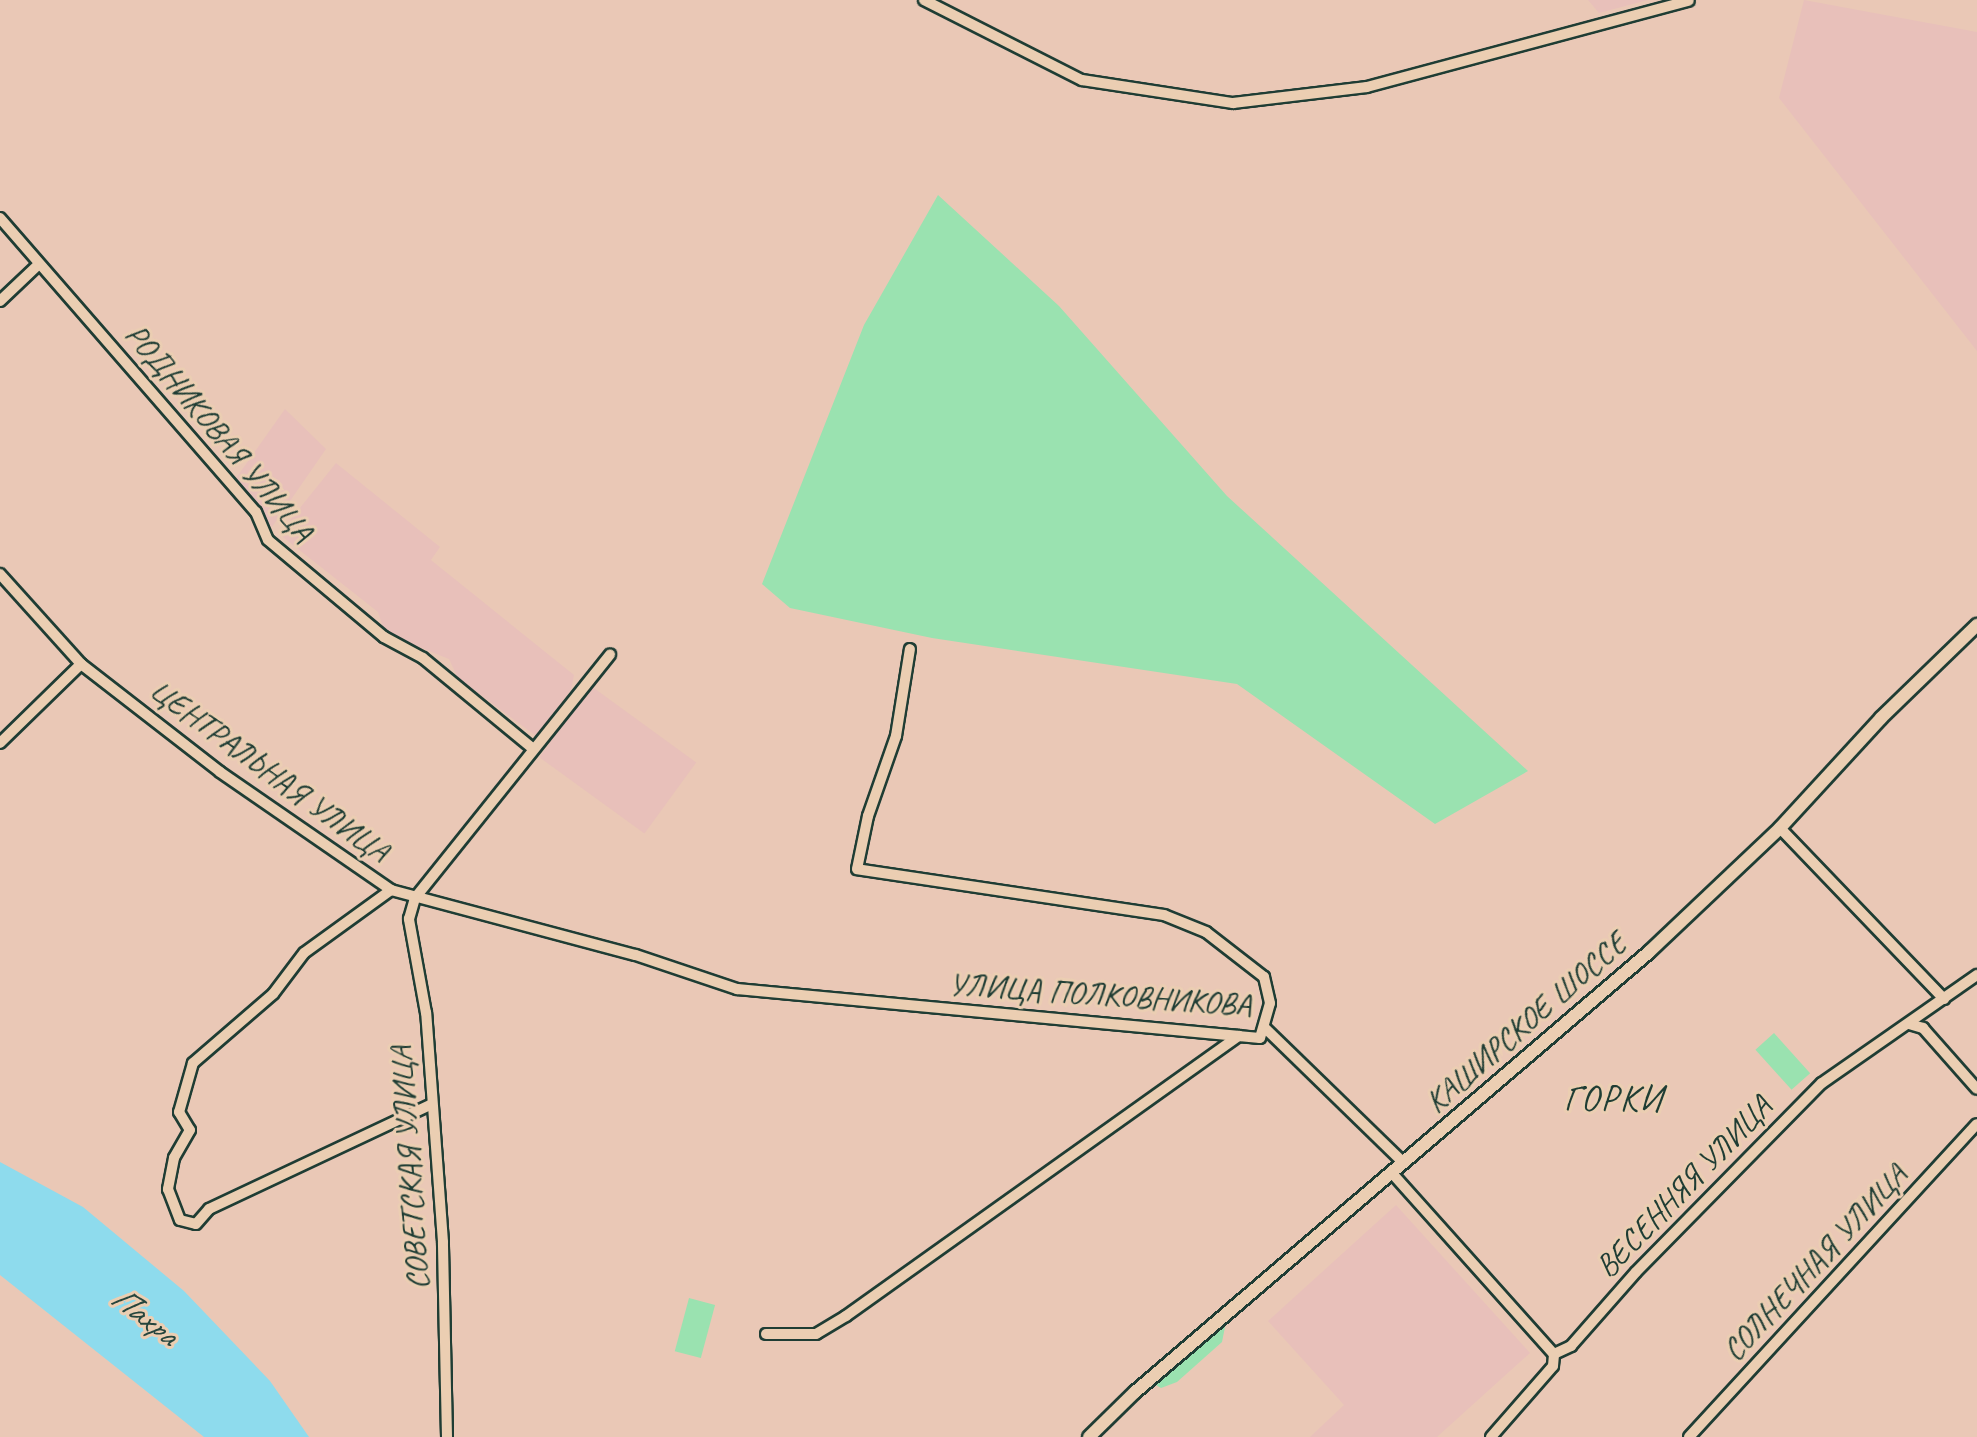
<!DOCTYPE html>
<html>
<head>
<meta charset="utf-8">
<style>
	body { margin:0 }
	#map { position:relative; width:1977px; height:1437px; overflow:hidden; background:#eac8b6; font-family:Caveat,sans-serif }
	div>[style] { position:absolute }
	.built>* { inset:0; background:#e8c0ba; transform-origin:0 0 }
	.green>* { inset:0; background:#9ae2b0; transform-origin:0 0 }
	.water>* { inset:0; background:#8edbed }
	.roads { filter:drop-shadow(2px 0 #1f3d34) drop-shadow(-2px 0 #1f3d34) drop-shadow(0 2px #1f3d34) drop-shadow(0 -2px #1f3d34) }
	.minor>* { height:10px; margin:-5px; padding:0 5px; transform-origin:5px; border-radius:5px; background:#ebceb2 }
	.major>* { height:12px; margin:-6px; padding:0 6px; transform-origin:6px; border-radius:6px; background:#ebceb2 }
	span { translate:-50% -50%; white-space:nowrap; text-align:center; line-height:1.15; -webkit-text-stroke:6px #ebceb2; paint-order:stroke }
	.street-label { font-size:32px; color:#1f3d34 }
	.water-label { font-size:34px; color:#25453d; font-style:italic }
	.quarter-label { font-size:36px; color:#1f3d34; letter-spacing:2px }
</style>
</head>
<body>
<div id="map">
	<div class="built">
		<div style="clip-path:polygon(1588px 0,1648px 0,1599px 13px)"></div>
		<div style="clip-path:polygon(1804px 0,1977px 32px,1977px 351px,1779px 98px)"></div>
		<div style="clip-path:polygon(285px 409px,326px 449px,272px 527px,234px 481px)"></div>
		<div style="clip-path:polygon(336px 463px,440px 547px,431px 560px,574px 675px,571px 690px,536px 736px,458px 678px,449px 659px,385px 633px,378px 612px,279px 534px)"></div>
		<div style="left:591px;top:686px;width:130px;height:88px;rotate:36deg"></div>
		<div style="clip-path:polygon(1396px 1205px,1530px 1353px,1437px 1437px,1310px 1437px,1344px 1405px,1268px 1321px)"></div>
	</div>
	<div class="green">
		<div style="clip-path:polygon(938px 195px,1059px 306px,1227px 496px,1528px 771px,1435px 824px,1237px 684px,932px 638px,790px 608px,762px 584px,864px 325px)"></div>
		<div style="left:1774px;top:1033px;width:54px;height:25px;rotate:48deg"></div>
		<div style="left:689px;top:1298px;width:27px;height:55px;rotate:15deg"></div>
		<div style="clip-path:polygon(1226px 1322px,1222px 1342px,1177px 1382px,1161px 1388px,1154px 1384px)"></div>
	</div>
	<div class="water">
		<div style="clip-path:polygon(0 1162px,83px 1207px,184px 1291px,270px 1381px,309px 1437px,204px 1437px,0 1275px)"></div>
	</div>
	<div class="roads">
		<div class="minor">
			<div style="left:924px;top:0;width:177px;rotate:26.9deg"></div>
			<div style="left:1082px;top:80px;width:153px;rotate:8.7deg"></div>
			<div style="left:1233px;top:103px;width:135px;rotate:-6.8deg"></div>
			<div style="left:1367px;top:87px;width:333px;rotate:-15deg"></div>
			<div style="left:0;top:218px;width:390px;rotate:49deg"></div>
			<div style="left:256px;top:512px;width:30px;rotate:67deg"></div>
			<div style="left:268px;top:540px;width:151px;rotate:39.9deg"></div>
			<div style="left:384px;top:637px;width:44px;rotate:28.3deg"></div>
			<div style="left:423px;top:658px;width:141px;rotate:39.5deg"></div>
			<div style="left:0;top:301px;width:54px;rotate:-43.5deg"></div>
			<div style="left:0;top:574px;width:121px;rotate:48deg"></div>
			<div style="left:81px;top:664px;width:176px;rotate:37.8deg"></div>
			<div style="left:220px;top:772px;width:208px;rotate:34.6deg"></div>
			<div style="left:391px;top:890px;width:253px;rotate:14.9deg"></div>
			<div style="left:636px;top:955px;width:107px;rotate:18.6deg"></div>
			<div style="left:737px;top:989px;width:525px;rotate:5.35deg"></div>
			<div style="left:1260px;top:1038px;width:36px;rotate:-74deg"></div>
			<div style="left:1270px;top:1003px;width:27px;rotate:-103deg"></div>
			<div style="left:1264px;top:977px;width:73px;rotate:-142.2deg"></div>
			<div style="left:1206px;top:932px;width:45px;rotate:-158deg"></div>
			<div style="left:1164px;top:915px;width:310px;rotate:-171.5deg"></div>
			<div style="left:857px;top:869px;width:54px;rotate:-78.3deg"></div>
			<div style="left:868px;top:816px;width:85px;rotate:-70.7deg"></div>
			<div style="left:896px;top:736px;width:88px;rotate:-80.9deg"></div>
			<div style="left:0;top:743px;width:113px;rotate:-44.3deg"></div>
			<div style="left:1780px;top:828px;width:237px;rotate:46.2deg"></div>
			<div style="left:391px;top:890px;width:107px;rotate:144.1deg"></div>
			<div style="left:304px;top:953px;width:51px;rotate:127.1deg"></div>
			<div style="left:273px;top:994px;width:106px;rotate:139.2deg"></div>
			<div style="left:193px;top:1063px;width:51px;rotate:105.9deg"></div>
			<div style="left:179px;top:1112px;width:21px;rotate:59deg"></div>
			<div style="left:190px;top:1130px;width:32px;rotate:120deg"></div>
			<div style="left:174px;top:1158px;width:32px;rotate:101deg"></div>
			<div style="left:168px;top:1189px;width:33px;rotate:69deg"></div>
			<div style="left:180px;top:1220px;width:16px;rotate:14deg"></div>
			<div style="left:196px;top:1224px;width:20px;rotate:-49deg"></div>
			<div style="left:209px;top:1209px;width:246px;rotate:-25.2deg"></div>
			<div style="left:1909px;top:1024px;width:15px;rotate:16deg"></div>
			<div style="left:1923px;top:1028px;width:81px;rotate:48.5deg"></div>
			<div style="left:1265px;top:1028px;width:192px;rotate:44.2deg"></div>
			<div style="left:1391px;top:1172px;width:244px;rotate:48.2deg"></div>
			<div style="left:766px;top:1334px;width:50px"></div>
			<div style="left:816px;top:1334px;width:35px;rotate:-31deg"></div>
			<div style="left:846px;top:1316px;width:482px;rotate:-35.5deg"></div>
			<div style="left:1554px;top:1354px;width:19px;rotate:-25deg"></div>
			<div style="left:1571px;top:1346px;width:98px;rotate:-48.7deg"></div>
			<div style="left:1636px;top:1272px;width:265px;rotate:-45.5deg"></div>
			<div style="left:1822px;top:1083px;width:189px;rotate:-34.9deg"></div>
			<div style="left:447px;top:1437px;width:195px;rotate:-91.2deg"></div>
			<div style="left:443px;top:1242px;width:230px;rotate:-94.2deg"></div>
			<div style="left:426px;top:1013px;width:96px;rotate:-100.3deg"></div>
			<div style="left:409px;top:919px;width:22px;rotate:-74deg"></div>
			<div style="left:415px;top:898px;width:312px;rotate:-51.3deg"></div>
			<div style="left:1491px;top:1437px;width:94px;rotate:-48.9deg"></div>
			<div style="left:1553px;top:1366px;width:12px;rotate:-85deg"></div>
			<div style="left:1689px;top:1437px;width:425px;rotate:-47.4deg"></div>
		</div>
		<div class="major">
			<div style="left:1089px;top:1437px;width:64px;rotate:-44.4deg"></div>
			<div style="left:1135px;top:1392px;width:677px;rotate:-40.56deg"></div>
			<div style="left:1649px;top:952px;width:180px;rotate:-43.4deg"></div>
			<div style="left:1780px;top:828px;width:149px;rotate:-47.4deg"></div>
			<div style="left:1881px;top:718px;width:134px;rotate:-44.1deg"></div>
		</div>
	</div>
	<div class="street-label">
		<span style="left:219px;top:433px;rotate:50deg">РОДНИКОВАЯ УЛИЦА</span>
		<span style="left:269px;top:771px;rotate:36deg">ЦЕНТРАЛЬНАЯ УЛИЦА</span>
		<span style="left:1100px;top:995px;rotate:4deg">УЛИЦА ПОЛКОВНИКОВА</span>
		<span style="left:1526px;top:1023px;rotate:-41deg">КАШИРСКОЕ ШОССЕ</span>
		<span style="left:410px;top:1168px;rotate:-94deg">СОВЕТСКАЯ УЛИЦА</span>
		<span style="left:1684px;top:1187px;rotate:-46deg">ВЕСЕННЯЯ УЛИЦА</span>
		<span style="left:1815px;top:1263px;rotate:-47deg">СОЛНЕЧНАЯ УЛИЦА</span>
	</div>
	<div class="water-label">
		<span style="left:145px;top:1315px;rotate:38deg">Пахра</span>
	</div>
	<div class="quarter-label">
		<span style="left:1614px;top:1099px">ГОРКИ</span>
	</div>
</div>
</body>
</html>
